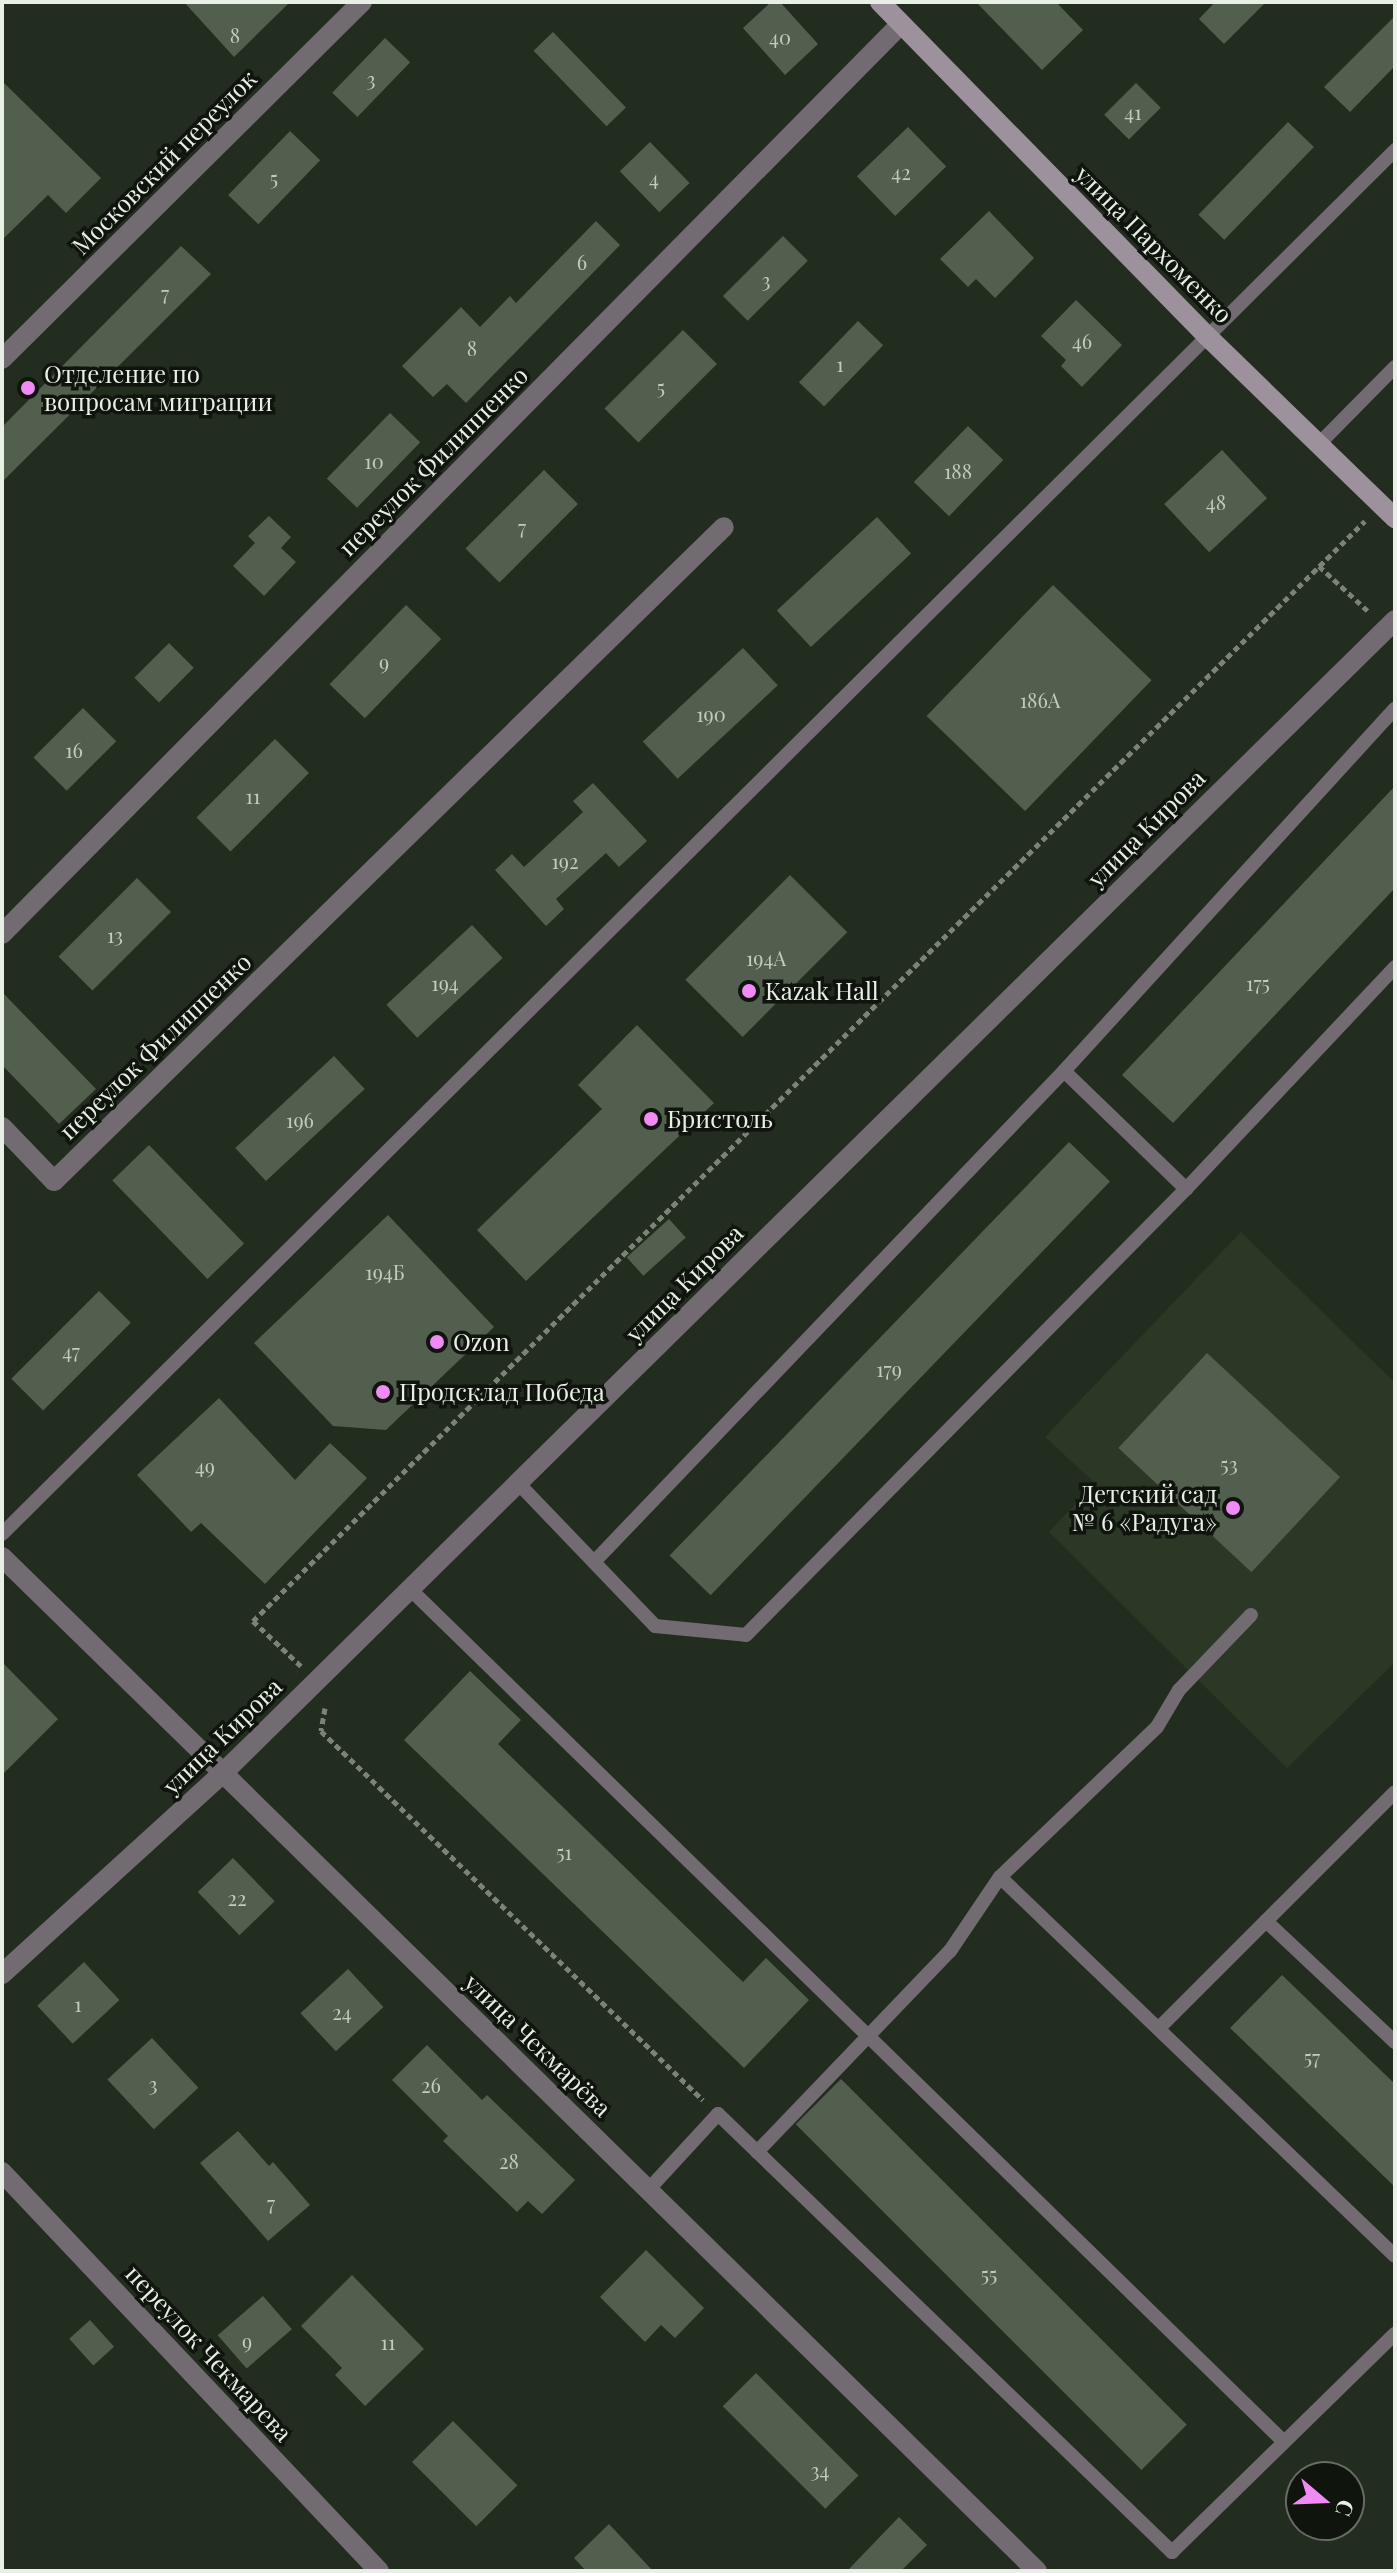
<!DOCTYPE html>
<html>
<head>
<meta charset="utf-8">
<style>
	body { margin:0 }
	#map { position:relative; width:1397px; height:2573px; overflow:hidden; background:#232d1f; font-family:"Playfair Display",serif }
	div>[style] { position:absolute }
	.built>* { inset:0; background:#2a3825 }
	.building>* { inset:0; background:#525e4e; transform-origin:0 0 }
	.path>* { height:5px; margin-top:-2.5px; transform-origin:0; background:repeating-linear-gradient(90deg,#7b8377 0 6px,transparent 0 10px) }
	.service>* { height:14px; margin:-7px; padding:0 7px; transform-origin:7px; border-radius:7px; background:#726c72 }
	.minor>* { height:20px; margin:-10px; padding:0 10px; transform-origin:10px; border-radius:10px; background:#726c72 }
	.tertiary>* { height:20px; margin:-10px; padding:0 10px; transform-origin:10px; border-radius:10px; background:#726c72 }
	.secondary>* { height:20px; margin:-10px; padding:0 10px; transform-origin:10px; border-radius:10px; background:#9c919c }
	.dots>* { width:22px; height:22px; translate:-50% -50%; box-sizing:border-box; border:4px solid #0f140d; border-radius:50% }
	span { translate:-50% -50%; white-space:nowrap; text-align:center; line-height:1.15; -webkit-text-stroke:7px #0f140d; paint-order:stroke }
	.number-label { font-size:20px; color:#c2cbbf }
	.number-label span { -webkit-text-stroke-width:0 }
	.street-label { font-size:24px; color:#e8efe5 }
	.poi-label { font-size:24px; color:#e8efe5 }
	.left { translate:0 -50%; text-align:left }
	.right { translate:-100% -50%; text-align:right }
	.frame { position:absolute; inset:0; border:4px solid #e8efe5; pointer-events:none }
	.north { position:absolute; left:1285px; top:2461px; width:80px; height:80px; box-sizing:border-box; background:#0f140d; border:2px solid #666c63; border-radius:50%; rotate:109deg; font-size:22px; font-weight:700; line-height:32px; text-align:center; color:#e8efe5 }
	.north::after { content:''; display:block; margin:auto; width:28px; height:36px; background:#f08bf6; clip-path:polygon(50% 0,100% 100%,50% 72%,0 100%) }
</style>
</head>
<body>
<div id="map">
	<div class="built">
		<div style="clip-path:polygon(1241px 1232px,1395px 1383px,1395px 1662px,1287px 1768px,1049px 1532px,1095px 1483px,1045px 1437px)"></div>
	</div>
	<div class="building">
		<div style="clip-path:polygon(184px 2px,290px 2px,234px 57px)"></div>
		<div style="clip-path:polygon(771px 2px,780px 2px,818px 44px,785px 75px,743px 28px)"></div>
		<div style="clip-path:polygon(976px 2px,1056px 2px,1083px 30px,1042px 70px)"></div>
		<div style="clip-path:polygon(1215px 2px,1266px 2px,1224px 44px,1199px 19px)"></div>
		<div style="clip-path:polygon(1395px 16px,1395px 66px,1350px 112px,1324px 87px)"></div>
		<div style="left:553px;top:32px;width:105px;height:27px;rotate:46deg"></div>
		<div style="left:385px;top:38px;width:35px;height:76px;rotate:44deg"></div>
		<div style="clip-path:polygon(2px 81px,101px 178px,66px 213px,48px 195px,2px 240px)"></div>
		<div style="left:1136px;top:83px;width:35px;height:45px;rotate:45deg"></div>
		<div style="left:1288px;top:122px;width:36px;height:129px;rotate:44deg"></div>
		<div style="left:908px;top:127px;width:55px;height:71px;rotate:46deg"></div>
		<div style="left:290px;top:131px;width:42px;height:89px;rotate:44deg"></div>
		<div style="left:650px;top:142px;width:57px;height:42px;rotate:46deg"></div>
		<div style="clip-path:polygon(989px 211px,1034px 258px,995px 298px,976px 279px,968px 287px,940px 259px)"></div>
		<div style="clip-path:polygon(596px 221px,620px 245px,466px 403px,447px 384px,433px 397px,402px 366px,461px 307px,480px 327px,510px 296px,516px 303px)"></div>
		<div style="left:783px;top:236px;width:35px;height:85px;rotate:45deg"></div>
		<div style="clip-path:polygon(181px 246px,211px 274px,2px 482px,2px 427px)"></div>
		<div style="clip-path:polygon(1076px 300px,1122px 345px,1082px 387px,1061px 366px,1066px 360px,1041px 336px)"></div>
		<div style="left:858px;top:321px;width:35px;height:85px;rotate:44deg"></div>
		<div style="left:683px;top:330px;width:48px;height:111px;rotate:45deg"></div>
		<div style="left:390px;top:413px;width:42px;height:91px;rotate:44deg"></div>
		<div style="left:968px;top:426px;width:49px;height:78px;rotate:44deg"></div>
		<div style="left:1222px;top:450px;width:66px;height:79px;rotate:47deg"></div>
		<div style="left:544px;top:470px;width:48px;height:111px;rotate:45deg"></div>
		<div style="clip-path:polygon(269px 516px,291px 537px,281px 548px,296px 562px,264px 596px,233px 566px,255px 543px,248px 536px)"></div>
		<div style="left:877px;top:517px;width:50px;height:137px;rotate:47deg"></div>
		<div style="left:1053px;top:585px;width:137px;height:182px;rotate:44deg"></div>
		<div style="left:406px;top:605px;width:49px;height:110px;rotate:44deg"></div>
		<div style="left:169px;top:643px;width:35px;height:49px;rotate:45deg"></div>
		<div style="left:743px;top:648px;width:51px;height:137px;rotate:47deg"></div>
		<div style="left:83px;top:708px;width:47px;height:70px;rotate:45deg"></div>
		<div style="left:275px;top:739px;width:48px;height:111px;rotate:45deg"></div>
		<div style="clip-path:polygon(593px 783px,647px 841px,619px 867px,606px 853px,556px 899px,564px 909px,546px 926px,495px 870px,512px 854px,524px 867px,583px 812px,573px 801px)"></div>
		<div style="clip-path:polygon(1395px 786px,1395px 888px,1173px 1123px,1122px 1075px)"></div>
		<div style="left:790px;top:875px;width:81px;height:148px;rotate:45deg"></div>
		<div style="left:137px;top:878px;width:48px;height:111px;rotate:45deg"></div>
		<div style="left:472px;top:925px;width:45px;height:117px;rotate:47deg"></div>
		<div style="clip-path:polygon(2px 992px,96px 1089px,59px 1124px,2px 1065px)"></div>
		<div style="clip-path:polygon(637px 1025px,714px 1103px,526px 1281px,477px 1230px,602px 1109px,578px 1085px)"></div>
		<div style="left:334px;top:1056px;width:45px;height:135px;rotate:47deg"></div>
		<div style="left:1069px;top:1142px;width:57px;height:575px;rotate:44deg"></div>
		<div style="left:149px;top:1145px;width:137px;height:51px;rotate:46deg"></div>
		<div style="clip-path:polygon(388px 1215px,494px 1327px,386px 1430px,333px 1426px,254px 1343px)"></div>
		<div style="left:669px;top:1219px;width:25px;height:57px;rotate:48deg"></div>
		<div style="left:99px;top:1291px;width:45px;height:124px;rotate:45deg"></div>
		<div style="left:1207px;top:1353px;width:182px;height:130px;rotate:43deg"></div>
		<div style="clip-path:polygon(219px 1398px,295px 1480px,330px 1443px,367px 1478px,265px 1584px,201px 1523px,191px 1532px,137px 1475px)"></div>
		<div style="clip-path:polygon(2px 1662px,58px 1719px,2px 1775px)"></div>
		<div style="clip-path:polygon(470px 1671px,521px 1720px,498px 1744px,743px 1982px,766px 1958px,809px 2000px,744px 2068px,404px 1740px)"></div>
		<div style="left:233px;top:1858px;width:60px;height:49px;rotate:46deg"></div>
		<div style="left:84px;top:1962px;width:52px;height:64px;rotate:47deg"></div>
		<div style="left:348px;top:1969px;width:52px;height:65px;rotate:47deg"></div>
		<div style="clip-path:polygon(1282px 1975px,1395px 2084px,1395px 2187px,1230px 2028px)"></div>
		<div style="left:152px;top:2038px;width:68px;height:61px;rotate:47deg"></div>
		<div style="clip-path:polygon(427px 2045px,482px 2100px,487px 2095px,575px 2180px,542px 2214px,528px 2201px,517px 2212px,443px 2141px,448px 2136px,392px 2080px)"></div>
		<div style="left:841px;top:2079px;width:489px;height:64px;rotate:45deg"></div>
		<div style="clip-path:polygon(238px 2131px,269px 2166px,273px 2162px,310px 2205px,268px 2241px,200px 2163px)"></div>
		<div style="clip-path:polygon(646px 2250px,704px 2308px,675px 2338px,661px 2325px,645px 2342px,600px 2297px)"></div>
		<div style="clip-path:polygon(352px 2275px,424px 2349px,365px 2406px,335px 2375px,342px 2368px,301px 2326px)"></div>
		<div style="left:263px;top:2296px;width:44px;height:60px;rotate:49deg"></div>
		<div style="left:90px;top:2320px;width:36px;height:28px;rotate:48deg"></div>
		<div style="left:756px;top:2373px;width:145px;height:47px;rotate:45deg"></div>
		<div style="left:453px;top:2421px;width:91px;height:58px;rotate:45deg"></div>
		<div style="clip-path:polygon(899px 2517px,927px 2545px,901px 2571px,847px 2571px)"></div>
		<div style="clip-path:polygon(609px 2524px,653px 2571px,586px 2571px,574px 2558px)"></div>
	</div>
	<div class="path">
		<div style="left:1319px;top:566px;width:68px;rotate:42.6deg"></div>
		<div style="left:301px;top:1666px;width:66px;rotate:-136.8deg"></div>
		<div style="left:253px;top:1621px;width:1564px;rotate:-44.69deg"></div>
		<div style="left:325px;top:1708px;width:23px;rotate:100deg"></div>
		<div style="left:321px;top:1731px;width:531px;rotate:44.01deg"></div>
	</div>
	<div class="service">
		<div style="left:1319px;top:444px;width:108px;rotate:-45.4deg"></div>
		<div style="left:1064px;top:1071px;width:491px;rotate:-47.6deg"></div>
		<div style="left:518px;top:1483px;width:198px;rotate:46.2deg"></div>
		<div style="left:655px;top:1626px;width:91px;rotate:5.6deg"></div>
		<div style="left:746px;top:1635px;width:627px;rotate:-45.39deg"></div>
		<div style="left:1186px;top:1189px;width:305px;rotate:-46.7deg"></div>
		<div style="left:2px;top:1534px;width:1964px;rotate:-44.81deg"></div>
		<div style="left:594px;top:1562px;width:680px;rotate:-46.25deg"></div>
		<div style="left:1064px;top:1071px;width:170px;rotate:44deg"></div>
		<div style="left:410px;top:1589px;width:1221px;rotate:44.3deg"></div>
		<div style="left:1000px;top:1877px;width:217px;rotate:-43.7deg"></div>
		<div style="left:1157px;top:1727px;width:43px;rotate:-59.3deg"></div>
		<div style="left:1179px;top:1690px;width:104px;rotate:-46.2deg"></div>
		<div style="left:1266px;top:1921px;width:177px;rotate:43.2deg"></div>
		<div style="left:1160px;top:2027px;width:332px;rotate:-45deg"></div>
		<div style="left:757px;top:2152px;width:279px;rotate:-46.2deg"></div>
		<div style="left:950px;top:1951px;width:89px;rotate:-56deg"></div>
		<div style="left:1000px;top:1877px;width:547px;rotate:43.82deg"></div>
		<div style="left:649px;top:2189px;width:102px;rotate:-47.4deg"></div>
		<div style="left:718px;top:2114px;width:631px;rotate:43.97deg"></div>
		<div style="left:1172px;top:2552px;width:312px;rotate:-44.4deg"></div>
	</div>
	<div class="minor">
		<div style="left:2px;top:359px;width:507px;rotate:-44.76deg"></div>
		<div style="left:2px;top:934px;width:1279px;rotate:-45.35deg"></div>
		<div style="left:2px;top:1127px;width:75px;rotate:46.1deg"></div>
		<div style="left:54px;top:1181px;width:936px;rotate:-44.31deg"></div>
		<div style="left:2px;top:1974px;width:299px;rotate:-42.3deg"></div>
		<div style="left:223px;top:1773px;width:1140px;rotate:44.43deg"></div>
		<div style="left:2px;top:2172px;width:549px;rotate:46.62deg"></div>
	</div>
	<div class="tertiary">
		<div style="left:2px;top:1557px;width:309px;rotate:44.3deg"></div>
		<div style="left:223px;top:1773px;width:1644px;rotate:-44.53deg"></div>
	</div>
	<div class="secondary">
		<div style="left:880px;top:2px;width:467px;rotate:45.6deg"></div>
		<div style="left:1207px;top:336px;width:262px;rotate:44.1deg"></div>
	</div>
	<div class="dots">
		<div style="left:28px;top:388px;background:#f08bf6"></div>
		<div style="left:749px;top:991px;background:#f08bf6"></div>
		<div style="left:651px;top:1119px;background:#f08bf6"></div>
		<div style="left:437px;top:1342px;background:#f08bf6"></div>
		<div style="left:383px;top:1392px;background:#f08bf6"></div>
		<div style="left:1233px;top:1508px;background:#f08bf6"></div>
	</div>
	<div class="number-label">
		<span style="left:235px;top:34px">8</span>
		<span style="left:780px;top:36px">40</span>
		<span style="left:371px;top:78px">3</span>
		<span style="left:1133px;top:111px">41</span>
		<span style="left:901px;top:171px">42</span>
		<span style="left:274px;top:177px">5</span>
		<span style="left:654px;top:177px">4</span>
		<span style="left:582px;top:261px">6</span>
		<span style="left:766px;top:279px">3</span>
		<span style="left:165px;top:292px">7</span>
		<span style="left:1082px;top:340px">46</span>
		<span style="left:472px;top:347px">8</span>
		<span style="left:840px;top:363px">1</span>
		<span style="left:661px;top:386px">5</span>
		<span style="left:374px;top:460px">10</span>
		<span style="left:958px;top:470px">188</span>
		<span style="left:1216px;top:501px">48</span>
		<span style="left:522px;top:526px">7</span>
		<span style="left:384px;top:661px">9</span>
		<span style="left:1040px;top:699px">186А</span>
		<span style="left:711px;top:713px">190</span>
		<span style="left:74px;top:749px">16</span>
		<span style="left:253px;top:795px">11</span>
		<span style="left:565px;top:860px">192</span>
		<span style="left:115px;top:934px">13</span>
		<span style="left:766px;top:957px">194А</span>
		<span style="left:445px;top:982px">194</span>
		<span style="left:1258px;top:982px">175</span>
		<span style="left:300px;top:1119px">196</span>
		<span style="left:385px;top:1271px">194Б</span>
		<span style="left:71px;top:1350px">47</span>
		<span style="left:889px;top:1368px">179</span>
		<span style="left:1229px;top:1463px">53</span>
		<span style="left:205px;top:1465px">49</span>
		<span style="left:564px;top:1851px">51</span>
		<span style="left:237px;top:1897px">22</span>
		<span style="left:78px;top:2003px">1</span>
		<span style="left:342px;top:2011px">24</span>
		<span style="left:1312px;top:2056px">57</span>
		<span style="left:153px;top:2083px">3</span>
		<span style="left:431px;top:2084px">26</span>
		<span style="left:509px;top:2160px">28</span>
		<span style="left:271px;top:2202px">7</span>
		<span style="left:989px;top:2273px">55</span>
		<span style="left:247px;top:2340px">9</span>
		<span style="left:388px;top:2341px">11</span>
		<span style="left:820px;top:2469px">34</span>
	</div>
	<div class="street-label">
		<span style="left:164px;top:162px;rotate:-45deg">Московский переулок</span>
		<span style="left:1154px;top:244px;rotate:45deg">улица Пархоменко</span>
		<span style="left:433px;top:461px;rotate:-45deg">переулок Филиппенко</span>
		<span style="left:1146px;top:828px;rotate:-45deg">улица Кирова</span>
		<span style="left:155px;top:1046px;rotate:-44deg">переулок Филиппенко</span>
		<span style="left:684px;top:1283px;rotate:-45deg">улица Кирова</span>
		<span style="left:222px;top:1736px;rotate:-44deg">улица Кирова</span>
		<span style="left:538px;top:2045px;rotate:44deg">улица Чекмарёва</span>
		<span style="left:209px;top:2353px;rotate:47deg">переулок Чекмарева</span>
	</div>
	<div class="poi-label">
		<span class="left" style="left:44px;top:388px">Отделение по<br>вопросам миграции</span>
		<span class="left" style="left:765px;top:991px">Kazak Hall</span>
		<span class="left" style="left:667px;top:1119px">Бристоль</span>
		<span class="left" style="left:453px;top:1342px">Ozon</span>
		<span class="left" style="left:399px;top:1392px">Продсклад Победа</span>
		<span class="right" style="left:1217px;top:1508px">Детский сад<br>№ 6 «Радуга»</span>
	</div>
	<div class="frame"></div>
	<div class="north">С</div>
</div>
</body>
</html>
